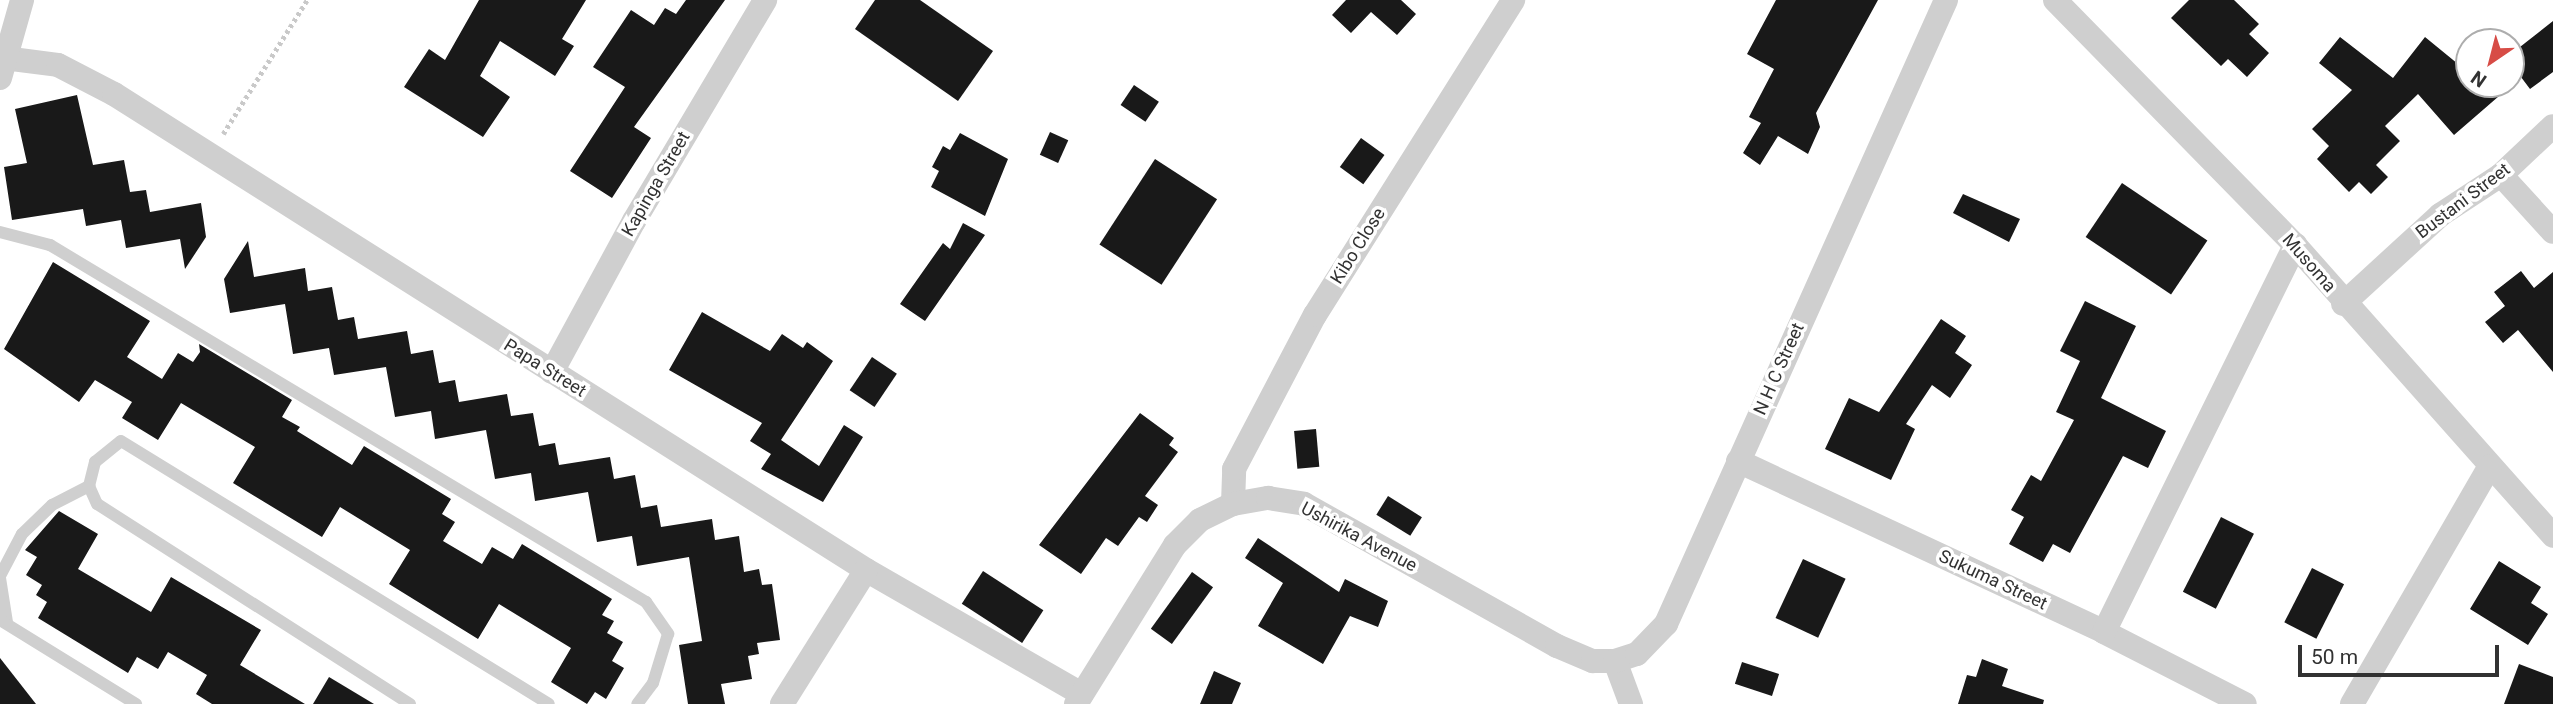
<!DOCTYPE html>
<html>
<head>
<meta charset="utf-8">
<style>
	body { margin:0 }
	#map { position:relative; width:2553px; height:704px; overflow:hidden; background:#fff; font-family:Roboto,sans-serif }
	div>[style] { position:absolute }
	.building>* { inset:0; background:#191919; transform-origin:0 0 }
	.path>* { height:4.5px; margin-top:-2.25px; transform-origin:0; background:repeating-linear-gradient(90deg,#c9c9c9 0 3.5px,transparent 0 7px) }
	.service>* { height:12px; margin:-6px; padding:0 6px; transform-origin:6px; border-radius:6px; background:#cfcfcf }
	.minor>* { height:24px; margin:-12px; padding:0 12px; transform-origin:12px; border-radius:12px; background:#cfcfcf }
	span { translate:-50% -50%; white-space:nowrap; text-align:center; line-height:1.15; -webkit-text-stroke:7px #fff; paint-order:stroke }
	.street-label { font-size:18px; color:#323232 }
	.north { position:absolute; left:2455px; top:28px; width:70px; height:70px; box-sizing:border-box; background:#fff; border:2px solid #adadad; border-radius:50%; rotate:215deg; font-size:19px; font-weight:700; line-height:28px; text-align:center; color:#323232 }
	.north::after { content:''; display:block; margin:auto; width:24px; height:32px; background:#d74c46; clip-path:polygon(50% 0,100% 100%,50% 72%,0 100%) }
	.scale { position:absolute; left:2298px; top:645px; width:201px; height:32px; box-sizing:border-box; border:4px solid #323232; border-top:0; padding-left:9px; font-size:21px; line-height:24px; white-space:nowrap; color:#323232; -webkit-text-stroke:5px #fff; paint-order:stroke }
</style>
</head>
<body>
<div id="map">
	<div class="building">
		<div style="clip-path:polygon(479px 0,586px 0,562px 39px,574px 46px,555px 76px,500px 41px,480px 76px,510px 97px,483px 137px,404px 87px,429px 49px,445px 60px)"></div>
		<div style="clip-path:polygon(686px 0,725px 0,634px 127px,651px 138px,612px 198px,570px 171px,625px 87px,593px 67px,631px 10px,654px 25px,665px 8px,676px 14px)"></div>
		<div style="clip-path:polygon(875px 0,920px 0,993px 51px,958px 101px,855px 29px)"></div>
		<div style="clip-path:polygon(1346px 0,1401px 0,1416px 14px,1397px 35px,1371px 12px,1351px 33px,1332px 15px)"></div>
		<div style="clip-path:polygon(1776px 0,1878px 0,1816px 113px,1820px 127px,1808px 154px,1778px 136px,1760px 165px,1743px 153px,1761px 123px,1749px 117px,1774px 69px,1747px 54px)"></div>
		<div style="clip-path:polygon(2189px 0,2234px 0,2259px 24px,2249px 34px,2269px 53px,2247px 77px,2228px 59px,2221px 66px,2171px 18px)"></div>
		<div style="clip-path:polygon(2553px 21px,2553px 72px,2530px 89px,2521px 77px,2454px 135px,2418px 94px,2385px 126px,2400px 141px,2376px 165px,2388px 177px,2371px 194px,2359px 182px,2349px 192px,2317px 159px,2329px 146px,2312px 129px,2352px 90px,2319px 63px,2340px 37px,2393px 78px,2425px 37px,2469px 73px,2469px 84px,2511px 84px,2511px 54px)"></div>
		<div style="left:1134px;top:85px;width:30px;height:24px;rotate:34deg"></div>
		<div style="clip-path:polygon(77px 95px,93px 165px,124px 160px,130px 192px,146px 190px,150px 212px,201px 203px,206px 237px,185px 269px,180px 239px,126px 248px,121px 220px,86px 226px,83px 209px,12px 220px,4px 167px,27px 163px,15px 109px)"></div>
		<div style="left:1050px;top:132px;width:20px;height:25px;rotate:24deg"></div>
		<div style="clip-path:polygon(960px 133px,1008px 159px,985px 216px,931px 187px,939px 171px,932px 167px,943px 146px,950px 150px)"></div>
		<div style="left:1361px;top:138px;width:29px;height:36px;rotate:36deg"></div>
		<div style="left:1155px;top:159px;width:74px;height:102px;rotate:33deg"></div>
		<div style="left:2122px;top:183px;width:103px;height:65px;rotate:34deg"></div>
		<div style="clip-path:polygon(1963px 194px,2020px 219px,2009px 242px,1953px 213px)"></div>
		<div style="clip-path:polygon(963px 223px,985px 235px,925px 321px,900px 304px,943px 243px,950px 249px)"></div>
		<div style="clip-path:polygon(248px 241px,254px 277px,305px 268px,308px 291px,332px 287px,338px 320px,354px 317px,358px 339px,407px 331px,411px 354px,433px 350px,439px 383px,455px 380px,459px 402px,507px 394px,511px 416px,533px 413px,539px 446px,555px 443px,559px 465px,610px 457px,614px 479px,635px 475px,641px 508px,657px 505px,661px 527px,712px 519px,715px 540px,739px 536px,744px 572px,759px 569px,762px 585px,772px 584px,780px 640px,757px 643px,759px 654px,748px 656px,752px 679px,721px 684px,725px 704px,688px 704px,679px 645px,702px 641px,689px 557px,637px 566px,632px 536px,597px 542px,588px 492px,535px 501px,531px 473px,495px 479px,486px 430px,435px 439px,431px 411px,395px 417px,386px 367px,334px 375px,329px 348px,293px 354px,285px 304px,230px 313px,224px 279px)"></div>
		<div style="clip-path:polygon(53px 262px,150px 321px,127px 357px,162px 379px,178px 353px,193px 362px,200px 352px,199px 344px,292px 400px,282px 417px,300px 427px,297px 431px,352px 465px,364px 446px,451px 499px,442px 514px,455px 522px,443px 541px,482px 564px,492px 547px,513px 559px,522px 544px,612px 599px,602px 615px,614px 621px,607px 633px,623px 642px,612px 661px,624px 668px,606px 699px,595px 692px,587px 704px,551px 682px,571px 648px,499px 604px,478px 639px,389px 584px,410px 550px,340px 507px,322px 537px,233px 483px,255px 447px,181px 403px,158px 440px,122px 418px,132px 402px,95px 380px,79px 402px,4px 349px)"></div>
		<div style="clip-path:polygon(2521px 271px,2534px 288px,2553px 272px,2553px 372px,2518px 330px,2503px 343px,2485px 322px,2505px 306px,2494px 292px)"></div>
		<div style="clip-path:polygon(2085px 301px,2136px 326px,2101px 398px,2166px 431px,2148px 468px,2123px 456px,2070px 553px,2053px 544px,2043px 562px,2009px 544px,2024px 517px,2011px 510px,2031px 475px,2041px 481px,2074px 420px,2056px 412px,2080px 361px,2060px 351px)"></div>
		<div style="clip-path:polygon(702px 312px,770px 351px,782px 334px,803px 348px,807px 342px,833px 361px,781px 440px,819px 466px,844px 425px,863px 437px,823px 502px,761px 469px,771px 454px,750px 441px,762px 423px,669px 370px)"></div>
		<div style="clip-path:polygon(1941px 319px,1966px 336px,1955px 353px,1972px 365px,1950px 398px,1932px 385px,1906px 424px,1915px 429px,1891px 480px,1825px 449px,1849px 398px,1879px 412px)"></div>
		<div style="left:872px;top:357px;width:30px;height:40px;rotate:34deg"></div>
		<div style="clip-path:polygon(1140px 413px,1174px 438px,1169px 445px,1178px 452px,1145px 496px,1158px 505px,1147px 522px,1139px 517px,1118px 546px,1106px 538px,1081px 574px,1039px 545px)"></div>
		<div style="left:1316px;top:429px;width:38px;height:22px;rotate:85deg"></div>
		<div style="left:1388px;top:496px;width:40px;height:22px;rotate:32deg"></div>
		<div style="clip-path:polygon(59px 511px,98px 534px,78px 569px,151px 612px,171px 577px,261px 630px,240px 665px,305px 704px,212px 704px,196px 694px,207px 675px,168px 652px,158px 669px,137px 657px,128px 673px,38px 618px,47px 602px,36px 595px,42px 585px,26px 575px,37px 557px,25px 550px)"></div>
		<div style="left:2221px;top:517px;width:37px;height:84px;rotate:27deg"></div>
		<div style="clip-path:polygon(1258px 538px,1339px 592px,1345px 579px,1388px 601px,1378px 627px,1350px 616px,1323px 664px,1258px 626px,1283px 583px,1245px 558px)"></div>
		<div style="left:1803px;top:559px;width:47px;height:65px;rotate:25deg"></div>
		<div style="clip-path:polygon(2499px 561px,2541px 587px,2531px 603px,2548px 614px,2528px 645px,2470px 609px)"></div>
		<div style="left:2312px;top:568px;width:36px;height:61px;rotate:27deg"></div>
		<div style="left:983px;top:571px;width:72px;height:39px;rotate:33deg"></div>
		<div style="left:1192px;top:572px;width:26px;height:70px;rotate:36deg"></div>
		<div style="clip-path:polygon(0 658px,36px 704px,0 704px)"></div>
		<div style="clip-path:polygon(1982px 659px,2008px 669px,2002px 686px,2044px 700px,2043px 704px,1958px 704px,1967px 675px,1976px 677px)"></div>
		<div style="left:1742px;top:662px;width:39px;height:23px;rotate:18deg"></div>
		<div style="clip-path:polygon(2519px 664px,2553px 677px,2553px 704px,2504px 704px)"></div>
		<div style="clip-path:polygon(1214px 671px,1241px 683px,1232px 704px,1200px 704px)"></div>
		<div style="clip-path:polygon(329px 677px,374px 704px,313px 704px)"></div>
	</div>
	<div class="path">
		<div style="left:223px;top:134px;width:158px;rotate:-57.9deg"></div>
	</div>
	<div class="service">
		<div style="left:0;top:232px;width:52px;rotate:14.6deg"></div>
		<div style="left:50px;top:245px;width:695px;rotate:30.92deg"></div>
		<div style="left:646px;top:602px;width:39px;rotate:55deg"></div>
		<div style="left:668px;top:634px;width:51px;rotate:107deg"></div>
		<div style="left:653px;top:683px;width:26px;rotate:127deg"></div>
		<div style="left:0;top:576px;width:47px;rotate:-62.4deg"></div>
		<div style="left:22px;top:534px;width:42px;rotate:-44deg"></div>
		<div style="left:52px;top:505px;width:42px;rotate:-27.2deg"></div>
		<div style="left:0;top:578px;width:45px;rotate:81deg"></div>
		<div style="left:0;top:620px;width:160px;rotate:31.7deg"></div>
		<div style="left:410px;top:704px;width:371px;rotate:-147.4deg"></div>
		<div style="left:97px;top:504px;width:20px;rotate:-114deg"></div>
		<div style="left:89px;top:486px;width:25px;rotate:-76deg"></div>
		<div style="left:95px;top:462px;width:33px;rotate:-39deg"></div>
		<div style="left:121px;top:441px;width:502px;rotate:31.57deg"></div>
	</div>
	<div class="minor">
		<div style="left:2055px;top:0;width:343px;rotate:45.6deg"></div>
		<div style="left:2295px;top:245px;width:389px;rotate:48.4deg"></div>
		<div style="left:4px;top:58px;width:54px;rotate:7.4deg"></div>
		<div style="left:58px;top:65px;width:63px;rotate:27.4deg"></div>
		<div style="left:114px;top:94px;width:890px;rotate:32.33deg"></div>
		<div style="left:866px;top:570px;width:249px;rotate:29.9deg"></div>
		<div style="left:0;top:78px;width:81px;rotate:-74.2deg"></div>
		<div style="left:2501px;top:175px;width:77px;rotate:47.6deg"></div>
		<div style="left:2343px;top:304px;width:132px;rotate:-42.5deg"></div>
		<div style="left:2440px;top:215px;width:73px;rotate:-33.3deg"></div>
		<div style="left:2501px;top:175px;width:71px;rotate:-43.3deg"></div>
		<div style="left:552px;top:372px;width:172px;rotate:-61.5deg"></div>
		<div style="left:634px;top:221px;width:257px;rotate:-59.3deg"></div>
		<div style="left:1738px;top:461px;width:404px;rotate:25deg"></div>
		<div style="left:2104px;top:632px;width:158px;rotate:27.1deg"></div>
		<div style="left:1233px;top:504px;width:35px;rotate:-88deg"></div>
		<div style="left:1234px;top:469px;width:174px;rotate:-62.3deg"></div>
		<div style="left:1315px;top:315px;width:372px;rotate:-57.8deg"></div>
		<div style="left:2104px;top:632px;width:432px;rotate:-63.7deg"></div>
		<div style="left:1615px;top:661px;width:46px;rotate:69.6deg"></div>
		<div style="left:782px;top:704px;width:158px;rotate:-57.9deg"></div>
		<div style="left:1076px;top:704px;width:187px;rotate:-58.1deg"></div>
		<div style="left:1175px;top:545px;width:35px;rotate:-45deg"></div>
		<div style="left:1200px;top:520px;width:37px;rotate:-26deg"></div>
		<div style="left:1233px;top:504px;width:36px;rotate:-10deg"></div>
		<div style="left:1268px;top:498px;width:36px;rotate:9deg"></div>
		<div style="left:1304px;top:504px;width:290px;rotate:29.3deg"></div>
		<div style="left:1557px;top:646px;width:39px;rotate:23deg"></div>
		<div style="left:1593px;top:661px;width:22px"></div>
		<div style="left:1615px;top:661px;width:23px;rotate:-18deg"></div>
		<div style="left:1637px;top:654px;width:42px;rotate:-46deg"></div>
		<div style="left:1666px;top:624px;width:684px;rotate:-65.83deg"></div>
		<div style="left:2352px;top:704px;width:275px;rotate:-59.9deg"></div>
	</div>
	<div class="street-label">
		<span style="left:656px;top:184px;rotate:-60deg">Kapinga Street</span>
		<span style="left:2463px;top:201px;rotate:-37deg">Bustani Street</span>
		<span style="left:1358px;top:246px;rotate:-58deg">Kibo Close</span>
		<span style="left:2309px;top:263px;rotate:49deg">Musoma</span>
		<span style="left:545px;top:368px;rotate:32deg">Papa Street</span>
		<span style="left:1779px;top:369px;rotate:-66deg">N H C Street</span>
		<span style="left:1359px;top:537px;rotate:28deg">Ushirika Avenue</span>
		<span style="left:1993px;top:580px;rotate:25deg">Sukuma Street</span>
	</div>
	<div class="north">N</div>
	<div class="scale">50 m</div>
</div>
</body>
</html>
